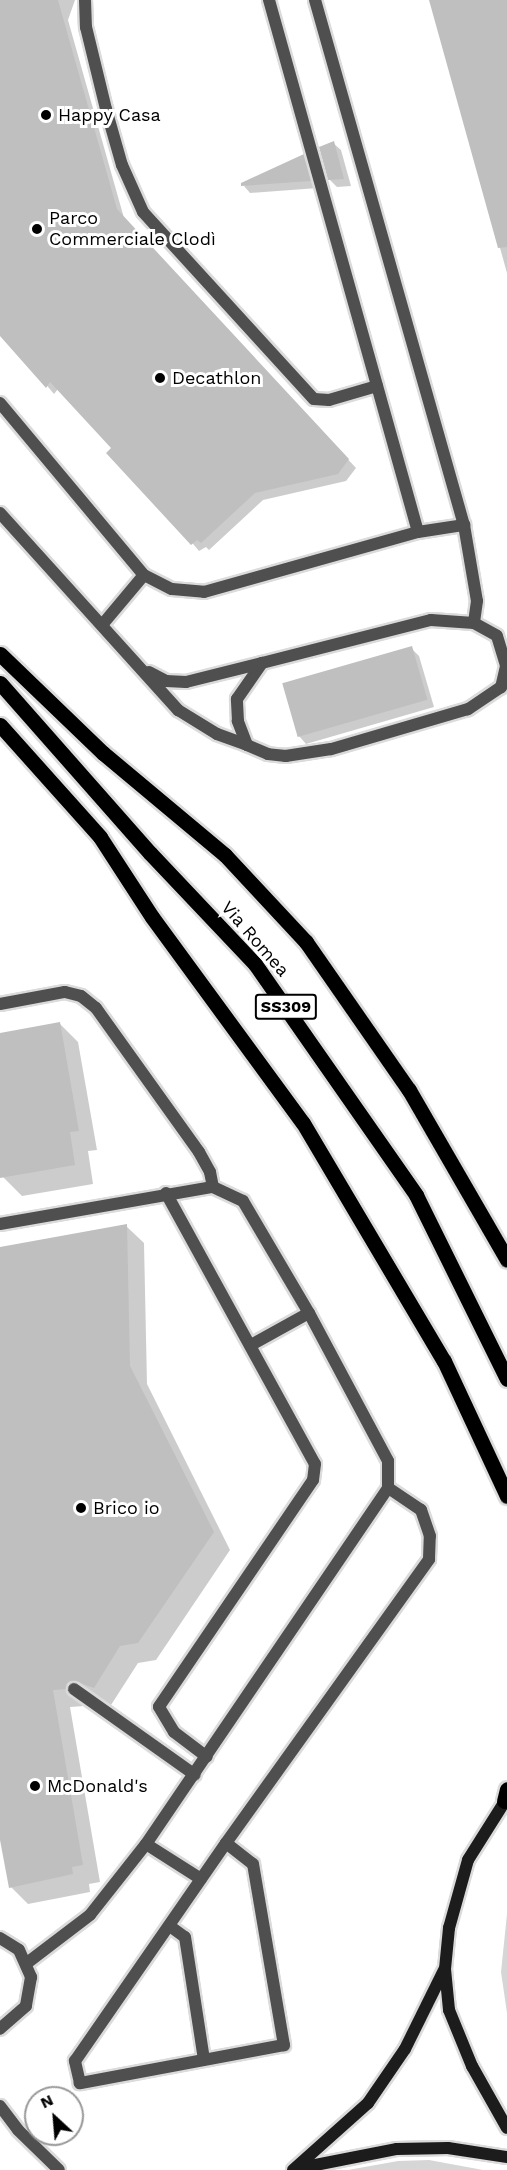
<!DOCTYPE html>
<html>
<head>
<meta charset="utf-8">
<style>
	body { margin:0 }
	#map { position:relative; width:507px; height:2170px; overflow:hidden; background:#fff; font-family:"Work Sans",sans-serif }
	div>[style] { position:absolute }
	.green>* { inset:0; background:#d6d6d6 }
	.shadow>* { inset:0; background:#0003 }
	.building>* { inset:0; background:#bfbfbf; transform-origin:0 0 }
	.roads { filter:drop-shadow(2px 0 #dbdbdb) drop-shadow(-2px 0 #dbdbdb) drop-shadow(0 2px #dbdbdb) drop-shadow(0 -2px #dbdbdb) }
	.service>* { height:12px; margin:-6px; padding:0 6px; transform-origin:6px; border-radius:6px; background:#4f4f4f }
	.secondary>* { height:12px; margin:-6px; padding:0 6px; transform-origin:6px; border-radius:6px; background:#1c1c1c }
	.primary>* { height:15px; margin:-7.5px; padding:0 7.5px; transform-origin:7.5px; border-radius:7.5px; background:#000 }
	.dots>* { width:16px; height:16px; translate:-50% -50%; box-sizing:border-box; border:3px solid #fff; border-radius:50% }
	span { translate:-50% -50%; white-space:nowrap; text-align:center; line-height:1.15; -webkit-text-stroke:6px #fff; paint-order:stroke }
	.shield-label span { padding:2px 4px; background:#fff; border:2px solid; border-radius:4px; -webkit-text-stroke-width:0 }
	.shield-label { font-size:16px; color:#000; font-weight:700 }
	.poi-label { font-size:18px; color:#000 }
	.left { translate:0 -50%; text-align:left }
	.street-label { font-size:18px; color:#000 }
	.north { position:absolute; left:24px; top:2086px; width:60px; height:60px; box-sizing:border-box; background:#fff; border:2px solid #999; border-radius:50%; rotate:334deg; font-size:16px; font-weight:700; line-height:24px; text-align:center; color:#000 }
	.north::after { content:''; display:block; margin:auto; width:21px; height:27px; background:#000; clip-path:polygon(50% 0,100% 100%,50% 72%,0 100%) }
</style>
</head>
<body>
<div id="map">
	<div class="green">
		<div style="clip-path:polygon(507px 1914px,507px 2013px,501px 1972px)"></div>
		<div style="clip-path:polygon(429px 2160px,483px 2170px,348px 2170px,398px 2161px)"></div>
	</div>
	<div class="shadow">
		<div style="clip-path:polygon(0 0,75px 0,68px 20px,124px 218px,356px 468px,346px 481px,263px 500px,209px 550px,206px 547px,199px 551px,113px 448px,58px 389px,54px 394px,0 330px)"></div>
		<div style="clip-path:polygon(431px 0,507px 0,507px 273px)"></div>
		<div style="clip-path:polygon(333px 143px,341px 150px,351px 186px,337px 187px,329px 179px)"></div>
		<div style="clip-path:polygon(303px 156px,311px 164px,318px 188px,250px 193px,244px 186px)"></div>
		<div style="clip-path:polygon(411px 648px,419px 656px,434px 707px,306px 744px,299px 736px)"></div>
		<div style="clip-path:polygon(59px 1023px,78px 1042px,97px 1150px,88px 1151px,93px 1184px,22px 1196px,3px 1177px,0 1167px,0 1034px)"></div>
		<div style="clip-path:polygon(126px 1226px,144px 1243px,147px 1384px,230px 1550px,156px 1660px,138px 1663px,111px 1705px,92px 1697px,84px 1706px,70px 1707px,100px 1882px,89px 1884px,90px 1892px,28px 1904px,11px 1887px,0 1833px,0 1249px)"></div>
	</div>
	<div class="building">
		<div style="clip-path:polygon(0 0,58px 0,117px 209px,349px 459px,338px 474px,255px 493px,201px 543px,197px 540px,191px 545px,106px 453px,111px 448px,50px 382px,46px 388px,0 336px)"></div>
		<div style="clip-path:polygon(429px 0,507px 0,507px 247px,498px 248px)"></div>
		<div style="clip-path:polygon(334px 141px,344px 179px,328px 180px,319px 147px)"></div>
		<div style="clip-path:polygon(304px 154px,311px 181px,241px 186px,241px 183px)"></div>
		<div style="left:412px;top:646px;width:56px;height:135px;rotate:74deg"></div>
		<div style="clip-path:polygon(60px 1022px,79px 1131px,70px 1132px,75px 1165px,0 1178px,0 1033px)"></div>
		<div style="clip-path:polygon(127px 1224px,130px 1366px,214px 1532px,138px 1643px,120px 1646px,94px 1688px,74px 1681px,66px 1689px,53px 1690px,83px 1865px,72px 1867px,73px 1874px,9px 1888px,0 1840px,0 1247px)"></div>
	</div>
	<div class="roads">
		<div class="service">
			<div style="left:85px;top:0;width:27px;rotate:88deg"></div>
			<div style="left:86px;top:27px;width:84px;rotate:76.3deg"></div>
			<div style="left:106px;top:109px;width:58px;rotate:74.1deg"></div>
			<div style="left:122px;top:165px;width:51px;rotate:65.9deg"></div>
			<div style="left:143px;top:212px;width:253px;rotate:47.6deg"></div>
			<div style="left:314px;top:399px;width:15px;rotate:4deg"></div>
			<div style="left:329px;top:400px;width:50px;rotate:-16.3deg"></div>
			<div style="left:269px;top:0;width:552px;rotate:74.35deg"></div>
			<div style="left:315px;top:0;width:546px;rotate:74.16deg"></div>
			<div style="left:464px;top:525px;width:77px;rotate:80.3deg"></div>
			<div style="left:477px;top:601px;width:22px;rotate:98deg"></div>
			<div style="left:0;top:403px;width:224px;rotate:50.1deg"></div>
			<div style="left:144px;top:575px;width:31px;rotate:27deg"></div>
			<div style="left:172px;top:589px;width:32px;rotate:5deg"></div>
			<div style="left:204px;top:592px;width:222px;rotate:-15.7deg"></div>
			<div style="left:418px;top:532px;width:47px;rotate:-8.7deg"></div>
			<div style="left:0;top:513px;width:266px;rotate:47.9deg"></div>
			<div style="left:178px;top:710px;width:46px;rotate:31.6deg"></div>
			<div style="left:217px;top:734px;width:32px;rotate:20deg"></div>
			<div style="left:431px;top:620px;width:43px;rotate:4deg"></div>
			<div style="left:474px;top:623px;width:26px;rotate:29deg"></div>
			<div style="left:497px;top:636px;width:31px;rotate:73deg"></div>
			<div style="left:506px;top:666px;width:22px;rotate:103deg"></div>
			<div style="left:501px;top:687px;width:40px;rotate:146deg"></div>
			<div style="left:468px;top:709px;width:143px;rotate:163.7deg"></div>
			<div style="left:331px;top:749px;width:46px;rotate:171.2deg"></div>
			<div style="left:286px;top:756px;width:18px;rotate:-174deg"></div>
			<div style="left:268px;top:754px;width:23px;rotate:-157deg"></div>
			<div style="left:247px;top:745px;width:26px;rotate:-111deg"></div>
			<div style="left:238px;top:721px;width:22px;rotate:-93deg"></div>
			<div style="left:237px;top:699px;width:44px;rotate:-55.2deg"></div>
			<div style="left:262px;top:663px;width:174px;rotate:-14.3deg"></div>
			<div style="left:102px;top:625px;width:65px;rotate:-50deg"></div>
			<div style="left:149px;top:672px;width:19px;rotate:28deg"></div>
			<div style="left:166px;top:681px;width:20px;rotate:3deg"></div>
			<div style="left:186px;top:682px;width:78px;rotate:-14deg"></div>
			<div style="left:0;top:1004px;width:66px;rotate:-10.5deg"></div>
			<div style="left:65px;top:992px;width:16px;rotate:14deg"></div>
			<div style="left:81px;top:996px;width:19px;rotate:39deg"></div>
			<div style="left:96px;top:1008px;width:177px;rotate:54.4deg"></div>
			<div style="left:199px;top:1152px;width:23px;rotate:61deg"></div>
			<div style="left:210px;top:1172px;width:15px;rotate:79deg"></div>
			<div style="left:166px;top:1193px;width:309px;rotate:61.2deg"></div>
			<div style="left:315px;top:1464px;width:16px;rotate:97deg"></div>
			<div style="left:313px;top:1480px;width:274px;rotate:124.2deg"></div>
			<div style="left:159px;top:1707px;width:29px;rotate:59deg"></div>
			<div style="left:174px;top:1732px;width:41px;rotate:37.1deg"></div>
			<div style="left:0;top:1224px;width:216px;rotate:-9.9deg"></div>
			<div style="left:213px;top:1187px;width:33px;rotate:25deg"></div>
			<div style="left:243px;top:1201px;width:130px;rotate:59.5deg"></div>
			<div style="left:309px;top:1313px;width:168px;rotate:61.9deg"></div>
			<div style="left:388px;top:1461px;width:27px;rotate:90deg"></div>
			<div style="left:388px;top:1488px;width:430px;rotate:124.2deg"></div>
			<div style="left:146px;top:1844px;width:90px;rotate:128.3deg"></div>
			<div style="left:90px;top:1915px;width:79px;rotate:142.7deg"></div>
			<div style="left:251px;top:1345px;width:66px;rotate:-28.9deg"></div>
			<div style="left:74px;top:1689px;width:148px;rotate:35.4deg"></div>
			<div style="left:226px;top:1843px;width:34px;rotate:38deg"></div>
			<div style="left:253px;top:1864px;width:184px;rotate:80.3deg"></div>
			<div style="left:284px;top:2045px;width:208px;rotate:169.4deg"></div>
			<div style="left:80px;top:2083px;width:23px;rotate:-103deg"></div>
			<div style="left:75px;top:2061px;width:265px;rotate:-55.3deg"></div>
			<div style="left:226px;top:1843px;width:349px;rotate:-54.4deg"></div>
			<div style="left:429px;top:1559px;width:23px;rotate:-88deg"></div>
			<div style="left:430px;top:1536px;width:28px;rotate:-109deg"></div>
			<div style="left:421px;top:1510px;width:40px;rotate:-146deg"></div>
			<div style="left:146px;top:1844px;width:65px;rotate:32.5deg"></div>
			<div style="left:171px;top:1927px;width:17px;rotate:36deg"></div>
			<div style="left:185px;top:1937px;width:124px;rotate:81.2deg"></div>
			<div style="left:0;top:1938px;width:22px;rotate:32deg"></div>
			<div style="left:19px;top:1950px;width:30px;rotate:66deg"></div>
			<div style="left:31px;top:1977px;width:29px;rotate:100deg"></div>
			<div style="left:26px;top:2006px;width:35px;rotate:139deg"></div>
			<div style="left:0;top:2106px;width:30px;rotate:53deg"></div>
			<div style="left:18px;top:2130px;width:57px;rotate:44.3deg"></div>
		</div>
		<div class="secondary">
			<div style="left:507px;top:1798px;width:73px;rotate:122.2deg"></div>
			<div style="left:468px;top:1860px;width:71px;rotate:105.6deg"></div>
			<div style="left:449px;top:1928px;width:41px;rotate:95.6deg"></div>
			<div style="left:445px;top:1969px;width:41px;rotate:84.4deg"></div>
			<div style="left:449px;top:2010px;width:61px;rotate:67.7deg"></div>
			<div style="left:472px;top:2066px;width:71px;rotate:60.6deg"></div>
			<div style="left:295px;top:2169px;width:104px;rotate:-11.1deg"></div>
			<div style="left:397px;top:2149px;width:51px;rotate:-1.1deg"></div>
			<div style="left:448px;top:2148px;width:60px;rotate:8.7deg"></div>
			<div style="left:293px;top:2170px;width:101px;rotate:-41.8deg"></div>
			<div style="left:368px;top:2103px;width:65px;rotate:-55.6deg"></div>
			<div style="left:405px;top:2049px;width:88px;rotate:-63.7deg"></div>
		</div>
		<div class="primary">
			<div style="left:0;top:654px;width:143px;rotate:43.9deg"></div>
			<div style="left:103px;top:753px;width:159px;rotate:39.9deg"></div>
			<div style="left:225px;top:855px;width:119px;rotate:47deg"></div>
			<div style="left:306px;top:942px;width:180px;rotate:55.2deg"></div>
			<div style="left:409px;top:1090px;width:196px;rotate:60deg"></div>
			<div style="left:0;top:683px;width:227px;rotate:48.6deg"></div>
			<div style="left:150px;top:853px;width:153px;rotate:46.6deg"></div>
			<div style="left:255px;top:964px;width:282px;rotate:55.1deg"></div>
			<div style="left:416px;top:1195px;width:205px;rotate:63.7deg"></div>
			<div style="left:0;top:725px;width:150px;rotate:48.2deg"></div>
			<div style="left:100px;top:837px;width:95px;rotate:57deg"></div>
			<div style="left:152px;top:917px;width:255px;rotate:53.8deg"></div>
			<div style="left:303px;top:1123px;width:277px;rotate:59.4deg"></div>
			<div style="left:444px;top:1361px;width:149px;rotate:65deg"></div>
			<div style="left:504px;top:1801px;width:12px;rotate:-76deg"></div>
		</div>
	</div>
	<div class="dots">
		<div style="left:46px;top:115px;background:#000"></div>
		<div style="left:37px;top:229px;background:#000"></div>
		<div style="left:160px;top:378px;background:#000"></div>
		<div style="left:81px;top:1508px;background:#000"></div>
		<div style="left:35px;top:1786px;background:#000"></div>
	</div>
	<div class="shield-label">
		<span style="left:286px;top:1007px">SS309</span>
	</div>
	<div class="poi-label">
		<span class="left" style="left:58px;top:115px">Happy Casa</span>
		<span class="left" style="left:49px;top:229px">Parco<br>Commerciale Clodì</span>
		<span class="left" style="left:172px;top:378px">Decathlon</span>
		<span class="left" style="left:93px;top:1508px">Brico io</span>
		<span class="left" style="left:47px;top:1786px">McDonald's</span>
	</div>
	<div class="street-label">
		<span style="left:255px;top:939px;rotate:49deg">Via Romea</span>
	</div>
	<div class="north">N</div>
</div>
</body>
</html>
